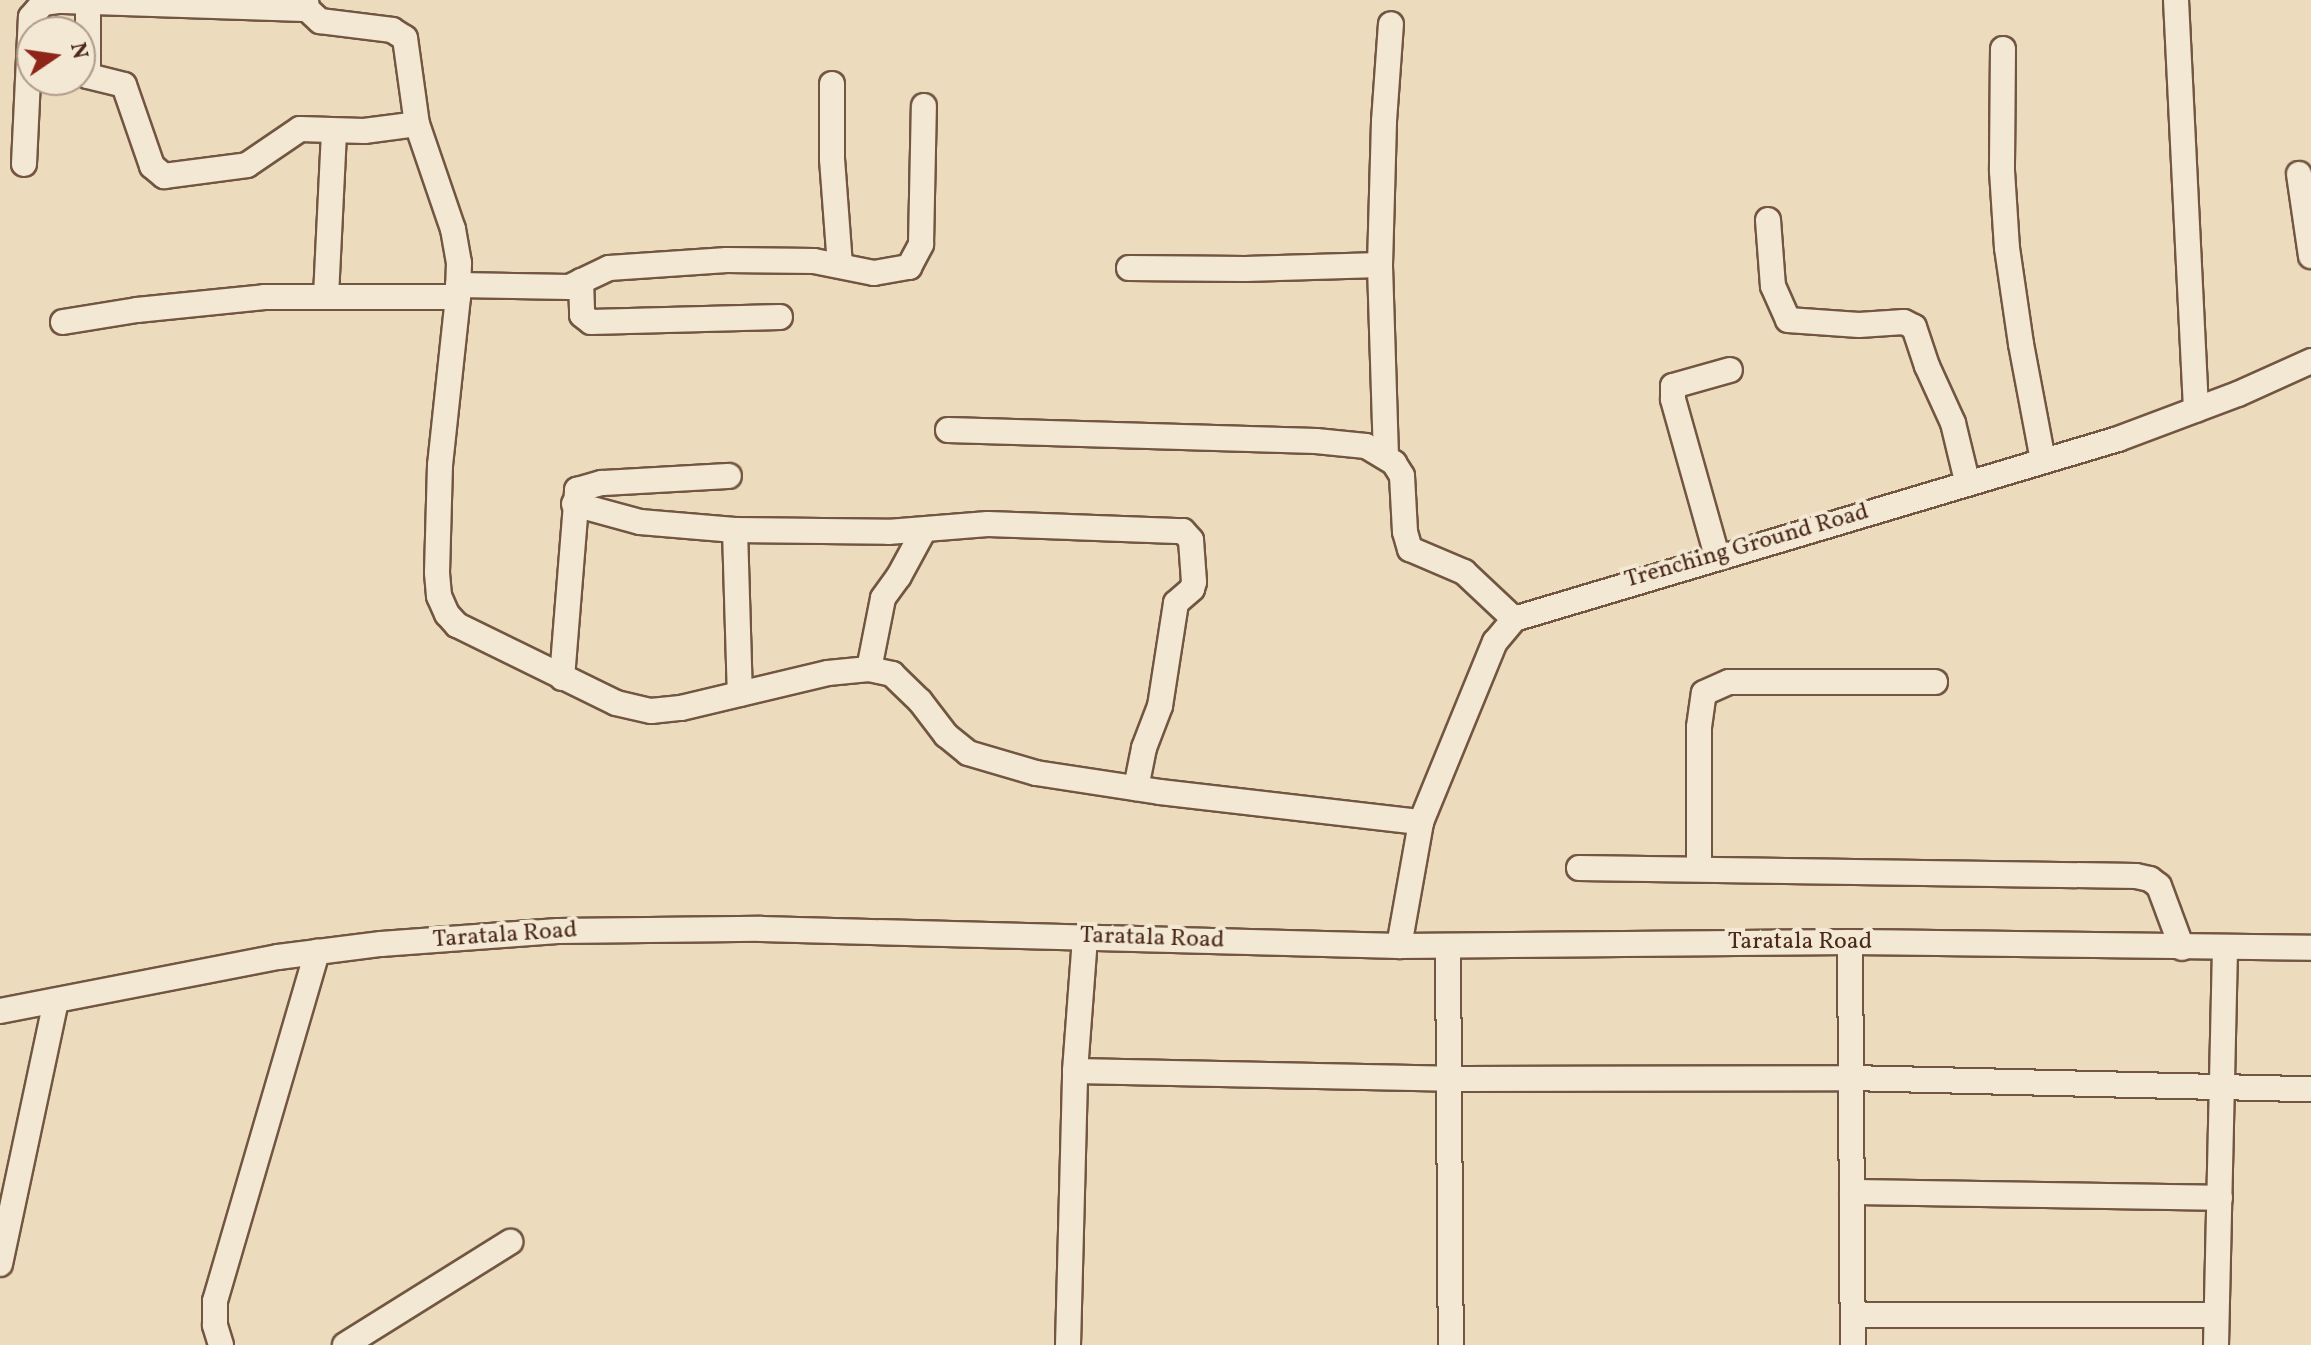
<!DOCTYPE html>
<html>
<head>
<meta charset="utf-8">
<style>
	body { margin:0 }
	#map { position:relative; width:2311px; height:1345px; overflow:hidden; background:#ecdbbd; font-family:Vollkorn,serif }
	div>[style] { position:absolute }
	.roads { filter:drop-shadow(2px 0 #725641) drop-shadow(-2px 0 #725641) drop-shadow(0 2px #725641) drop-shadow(0 -2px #725641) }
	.minor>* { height:24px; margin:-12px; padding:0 12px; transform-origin:12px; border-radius:12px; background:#f3e8d4 }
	span { translate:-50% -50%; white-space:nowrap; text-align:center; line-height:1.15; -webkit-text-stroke:8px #f3e8d4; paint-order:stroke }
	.street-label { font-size:24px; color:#4a2918 }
	.north { position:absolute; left:16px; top:16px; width:80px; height:80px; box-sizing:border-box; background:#f3e8d4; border:2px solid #af9c89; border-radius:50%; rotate:77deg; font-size:22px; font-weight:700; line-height:32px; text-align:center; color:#4a2918 }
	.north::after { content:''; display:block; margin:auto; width:28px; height:36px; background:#8f2418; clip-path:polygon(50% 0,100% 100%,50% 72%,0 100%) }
</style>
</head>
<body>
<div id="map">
	<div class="roads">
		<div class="minor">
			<div style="left:306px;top:0;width:9px;rotate:84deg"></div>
			<div style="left:307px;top:9px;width:18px;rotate:43deg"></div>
			<div style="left:320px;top:21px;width:73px;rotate:7.1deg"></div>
			<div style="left:392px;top:30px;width:15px;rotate:32deg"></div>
			<div style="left:405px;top:38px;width:87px;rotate:82.1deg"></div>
			<div style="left:417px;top:124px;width:111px;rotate:71.1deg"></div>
			<div style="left:453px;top:229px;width:35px;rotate:80deg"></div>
			<div style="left:459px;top:263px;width:34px;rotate:92deg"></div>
			<div style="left:458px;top:297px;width:169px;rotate:96.1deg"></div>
			<div style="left:440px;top:465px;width:108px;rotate:91.6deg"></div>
			<div style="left:437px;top:573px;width:23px;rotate:85deg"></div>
			<div style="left:439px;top:596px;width:20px;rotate:66deg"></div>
			<div style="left:447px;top:614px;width:15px;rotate:48deg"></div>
			<div style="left:457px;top:625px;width:177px;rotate:26.1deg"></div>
			<div style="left:616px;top:703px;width:36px;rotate:13deg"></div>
			<div style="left:651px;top:711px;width:30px;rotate:-6deg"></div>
			<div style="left:681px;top:708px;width:151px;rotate:-13.4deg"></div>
			<div style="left:828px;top:673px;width:41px;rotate:-5.6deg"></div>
			<div style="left:869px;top:669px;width:24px;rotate:12deg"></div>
			<div style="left:892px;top:674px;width:39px;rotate:44deg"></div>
			<div style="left:920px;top:701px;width:43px;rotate:52.6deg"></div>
			<div style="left:946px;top:735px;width:28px;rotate:39deg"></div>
			<div style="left:968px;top:753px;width:71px;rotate:16.4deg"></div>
			<div style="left:1036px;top:773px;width:125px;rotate:8.7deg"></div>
			<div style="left:1160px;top:792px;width:263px;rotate:6.6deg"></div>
			<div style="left:2176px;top:0;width:410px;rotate:87.2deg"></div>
			<div style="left:88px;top:2px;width:74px;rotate:90deg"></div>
			<div style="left:88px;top:76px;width:37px;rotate:14deg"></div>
			<div style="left:124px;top:85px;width:86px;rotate:70.9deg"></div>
			<div style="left:152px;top:166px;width:16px;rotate:40deg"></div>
			<div style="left:164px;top:176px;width:84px;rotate:-7.5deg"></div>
			<div style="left:247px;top:165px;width:64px;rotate:-34.2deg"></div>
			<div style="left:300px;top:129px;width:64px;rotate:1.8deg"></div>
			<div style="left:364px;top:131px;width:53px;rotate:-7.5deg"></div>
			<div style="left:2003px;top:49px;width:122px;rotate:90.5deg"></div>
			<div style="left:2002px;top:171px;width:77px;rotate:86.3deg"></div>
			<div style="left:2007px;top:248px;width:97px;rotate:81.7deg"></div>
			<div style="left:2021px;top:344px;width:118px;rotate:79.3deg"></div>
			<div style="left:832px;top:84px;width:75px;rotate:90deg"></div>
			<div style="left:832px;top:159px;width:107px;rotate:85.7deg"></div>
			<div style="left:24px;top:164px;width:147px;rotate:-87.3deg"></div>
			<div style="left:31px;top:17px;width:18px;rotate:-49deg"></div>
			<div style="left:43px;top:3px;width:17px;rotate:-7deg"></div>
			<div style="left:60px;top:1px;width:247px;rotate:1.9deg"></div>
			<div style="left:2299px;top:174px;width:83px;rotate:81.7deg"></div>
			<div style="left:1768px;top:220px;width:66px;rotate:85.7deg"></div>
			<div style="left:1773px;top:286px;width:37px;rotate:66deg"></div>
			<div style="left:1788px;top:320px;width:71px;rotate:4deg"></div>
			<div style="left:1859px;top:325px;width:45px;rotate:-3.8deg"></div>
			<div style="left:1904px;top:322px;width:11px;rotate:27deg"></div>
			<div style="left:1914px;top:327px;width:41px;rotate:71.6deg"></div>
			<div style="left:1927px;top:366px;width:63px;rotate:65.5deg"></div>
			<div style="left:1953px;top:423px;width:60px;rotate:76.4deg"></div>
			<div style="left:1129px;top:268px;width:116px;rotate:0.5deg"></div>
			<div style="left:1245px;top:269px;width:135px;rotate:-1.7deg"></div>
			<div style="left:581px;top:281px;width:34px;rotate:88deg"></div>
			<div style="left:582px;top:315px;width:11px;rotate:38deg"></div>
			<div style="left:591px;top:322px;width:189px;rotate:-1.5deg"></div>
			<div style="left:458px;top:285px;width:111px;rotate:1deg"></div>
			<div style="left:569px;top:287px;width:44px;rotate:-25.4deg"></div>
			<div style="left:609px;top:268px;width:118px;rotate:-3.9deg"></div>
			<div style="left:727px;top:260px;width:87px;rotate:0.7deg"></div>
			<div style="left:814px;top:261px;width:61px;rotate:11.3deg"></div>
			<div style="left:874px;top:273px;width:36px;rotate:-10deg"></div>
			<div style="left:909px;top:267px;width:26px;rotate:-62deg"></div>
			<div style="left:921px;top:244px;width:138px;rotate:-88.8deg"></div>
			<div style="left:326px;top:296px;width:164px;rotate:-87.2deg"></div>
			<div style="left:63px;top:322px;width:75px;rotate:-9.2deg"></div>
			<div style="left:137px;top:310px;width:128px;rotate:-5.8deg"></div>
			<div style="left:264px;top:297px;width:194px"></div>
			<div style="left:948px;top:430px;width:368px;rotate:1.7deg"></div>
			<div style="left:1316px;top:441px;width:50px;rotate:5.7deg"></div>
			<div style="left:1366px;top:446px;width:33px;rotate:31deg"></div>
			<div style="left:1394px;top:463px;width:15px;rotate:58deg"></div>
			<div style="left:1402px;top:476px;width:56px;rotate:86.9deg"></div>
			<div style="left:1405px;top:532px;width:18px;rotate:74deg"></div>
			<div style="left:1410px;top:549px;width:59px;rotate:23.1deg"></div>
			<div style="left:1464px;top:572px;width:69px;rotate:43.2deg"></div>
			<div style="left:1386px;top:457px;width:192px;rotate:-91.8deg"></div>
			<div style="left:1380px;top:265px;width:144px;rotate:-88.4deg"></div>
			<div style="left:1384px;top:121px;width:97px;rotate:-85.9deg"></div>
			<div style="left:574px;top:504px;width:68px;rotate:15.3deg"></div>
			<div style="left:640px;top:522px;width:95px;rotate:4.8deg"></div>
			<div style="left:735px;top:530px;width:153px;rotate:0.7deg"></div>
			<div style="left:888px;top:532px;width:100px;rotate:-4.6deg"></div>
			<div style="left:988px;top:524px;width:195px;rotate:2.1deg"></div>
			<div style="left:1183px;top:531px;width:12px;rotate:48deg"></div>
			<div style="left:1191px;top:540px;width:42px;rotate:85.9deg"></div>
			<div style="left:1194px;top:582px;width:7px;rotate:106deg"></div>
			<div style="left:1192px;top:589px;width:21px;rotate:139deg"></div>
			<div style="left:1176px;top:603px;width:104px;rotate:98.8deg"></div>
			<div style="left:1160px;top:706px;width:45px;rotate:110.9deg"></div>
			<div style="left:1144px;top:748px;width:41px;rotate:101.3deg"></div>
			<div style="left:735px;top:530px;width:164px;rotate:88.3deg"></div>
			<div style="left:1717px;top:556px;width:163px;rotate:-105.7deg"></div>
			<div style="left:1673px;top:399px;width:13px;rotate:-90deg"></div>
			<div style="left:1673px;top:386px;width:59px;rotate:-15.7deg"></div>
			<div style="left:869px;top:669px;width:72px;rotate:-78.8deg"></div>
			<div style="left:883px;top:598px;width:27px;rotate:-54deg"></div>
			<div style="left:899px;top:576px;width:52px;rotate:-61.5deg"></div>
			<div style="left:562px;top:678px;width:189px;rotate:-85.4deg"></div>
			<div style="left:577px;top:490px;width:26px;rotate:-16deg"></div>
			<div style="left:602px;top:483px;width:127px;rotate:-3.2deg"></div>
			<div style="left:1579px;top:868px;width:557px;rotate:0.82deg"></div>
			<div style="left:2136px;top:876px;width:14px;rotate:12deg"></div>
			<div style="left:2150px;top:879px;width:11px;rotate:38deg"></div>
			<div style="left:2159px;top:886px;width:66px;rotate:69.6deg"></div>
			<div style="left:1699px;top:869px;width:142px;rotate:-90deg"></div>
			<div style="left:1699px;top:727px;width:34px;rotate:-82deg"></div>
			<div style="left:1704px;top:693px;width:27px;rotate:-24deg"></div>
			<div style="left:1729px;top:682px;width:206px"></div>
			<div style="left:1850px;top:942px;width:403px;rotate:89.6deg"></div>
			<div style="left:1399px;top:946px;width:126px;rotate:-79.9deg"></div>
			<div style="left:1421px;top:822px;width:195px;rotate:-67.7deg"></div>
			<div style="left:1495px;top:642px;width:30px;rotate:-50deg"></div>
			<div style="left:1514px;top:619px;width:630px;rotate:-16.59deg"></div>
			<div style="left:2118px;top:439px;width:128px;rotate:-20.6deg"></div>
			<div style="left:2238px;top:394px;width:80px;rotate:-24.3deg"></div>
			<div style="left:1448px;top:946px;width:399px;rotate:89.6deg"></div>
			<div style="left:0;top:1011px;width:283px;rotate:-11deg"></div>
			<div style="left:278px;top:957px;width:104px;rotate:-7.2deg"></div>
			<div style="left:381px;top:944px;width:177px;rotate:-4.2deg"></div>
			<div style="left:558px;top:931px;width:203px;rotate:-0.6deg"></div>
			<div style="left:761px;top:929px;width:638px;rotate:1.53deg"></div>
			<div style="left:1399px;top:946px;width:451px;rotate:-0.5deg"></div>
			<div style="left:1850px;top:942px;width:461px;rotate:0.7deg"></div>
			<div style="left:1075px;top:1071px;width:387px;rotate:1.2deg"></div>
			<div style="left:1462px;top:1079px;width:388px;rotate:-0.1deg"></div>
			<div style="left:1850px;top:1078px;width:461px;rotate:1.4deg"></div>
			<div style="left:1852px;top:1192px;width:368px;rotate:0.9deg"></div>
			<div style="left:0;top:1264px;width:269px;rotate:-78deg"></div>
			<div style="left:1853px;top:1315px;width:363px"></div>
			<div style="left:221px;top:1345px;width:21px;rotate:-107deg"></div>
			<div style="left:215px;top:1325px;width:24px;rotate:-90deg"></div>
			<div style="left:215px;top:1301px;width:364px;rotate:-73.7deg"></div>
			<div style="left:345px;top:1345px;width:195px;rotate:-32deg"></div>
			<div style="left:1068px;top:1345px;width:274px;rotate:-88.5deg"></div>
			<div style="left:1075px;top:1071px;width:134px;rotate:-85.7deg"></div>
			<div style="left:2216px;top:1345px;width:397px;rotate:-88.7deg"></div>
		</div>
	</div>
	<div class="street-label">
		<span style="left:1747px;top:547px;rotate:-16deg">Trenching Ground Road</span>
		<span style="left:505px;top:936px;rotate:-4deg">Taratala Road</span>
		<span style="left:1152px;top:939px;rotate:2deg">Taratala Road</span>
		<span style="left:1800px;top:943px">Taratala Road</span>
	</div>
	<div class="north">N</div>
</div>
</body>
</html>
